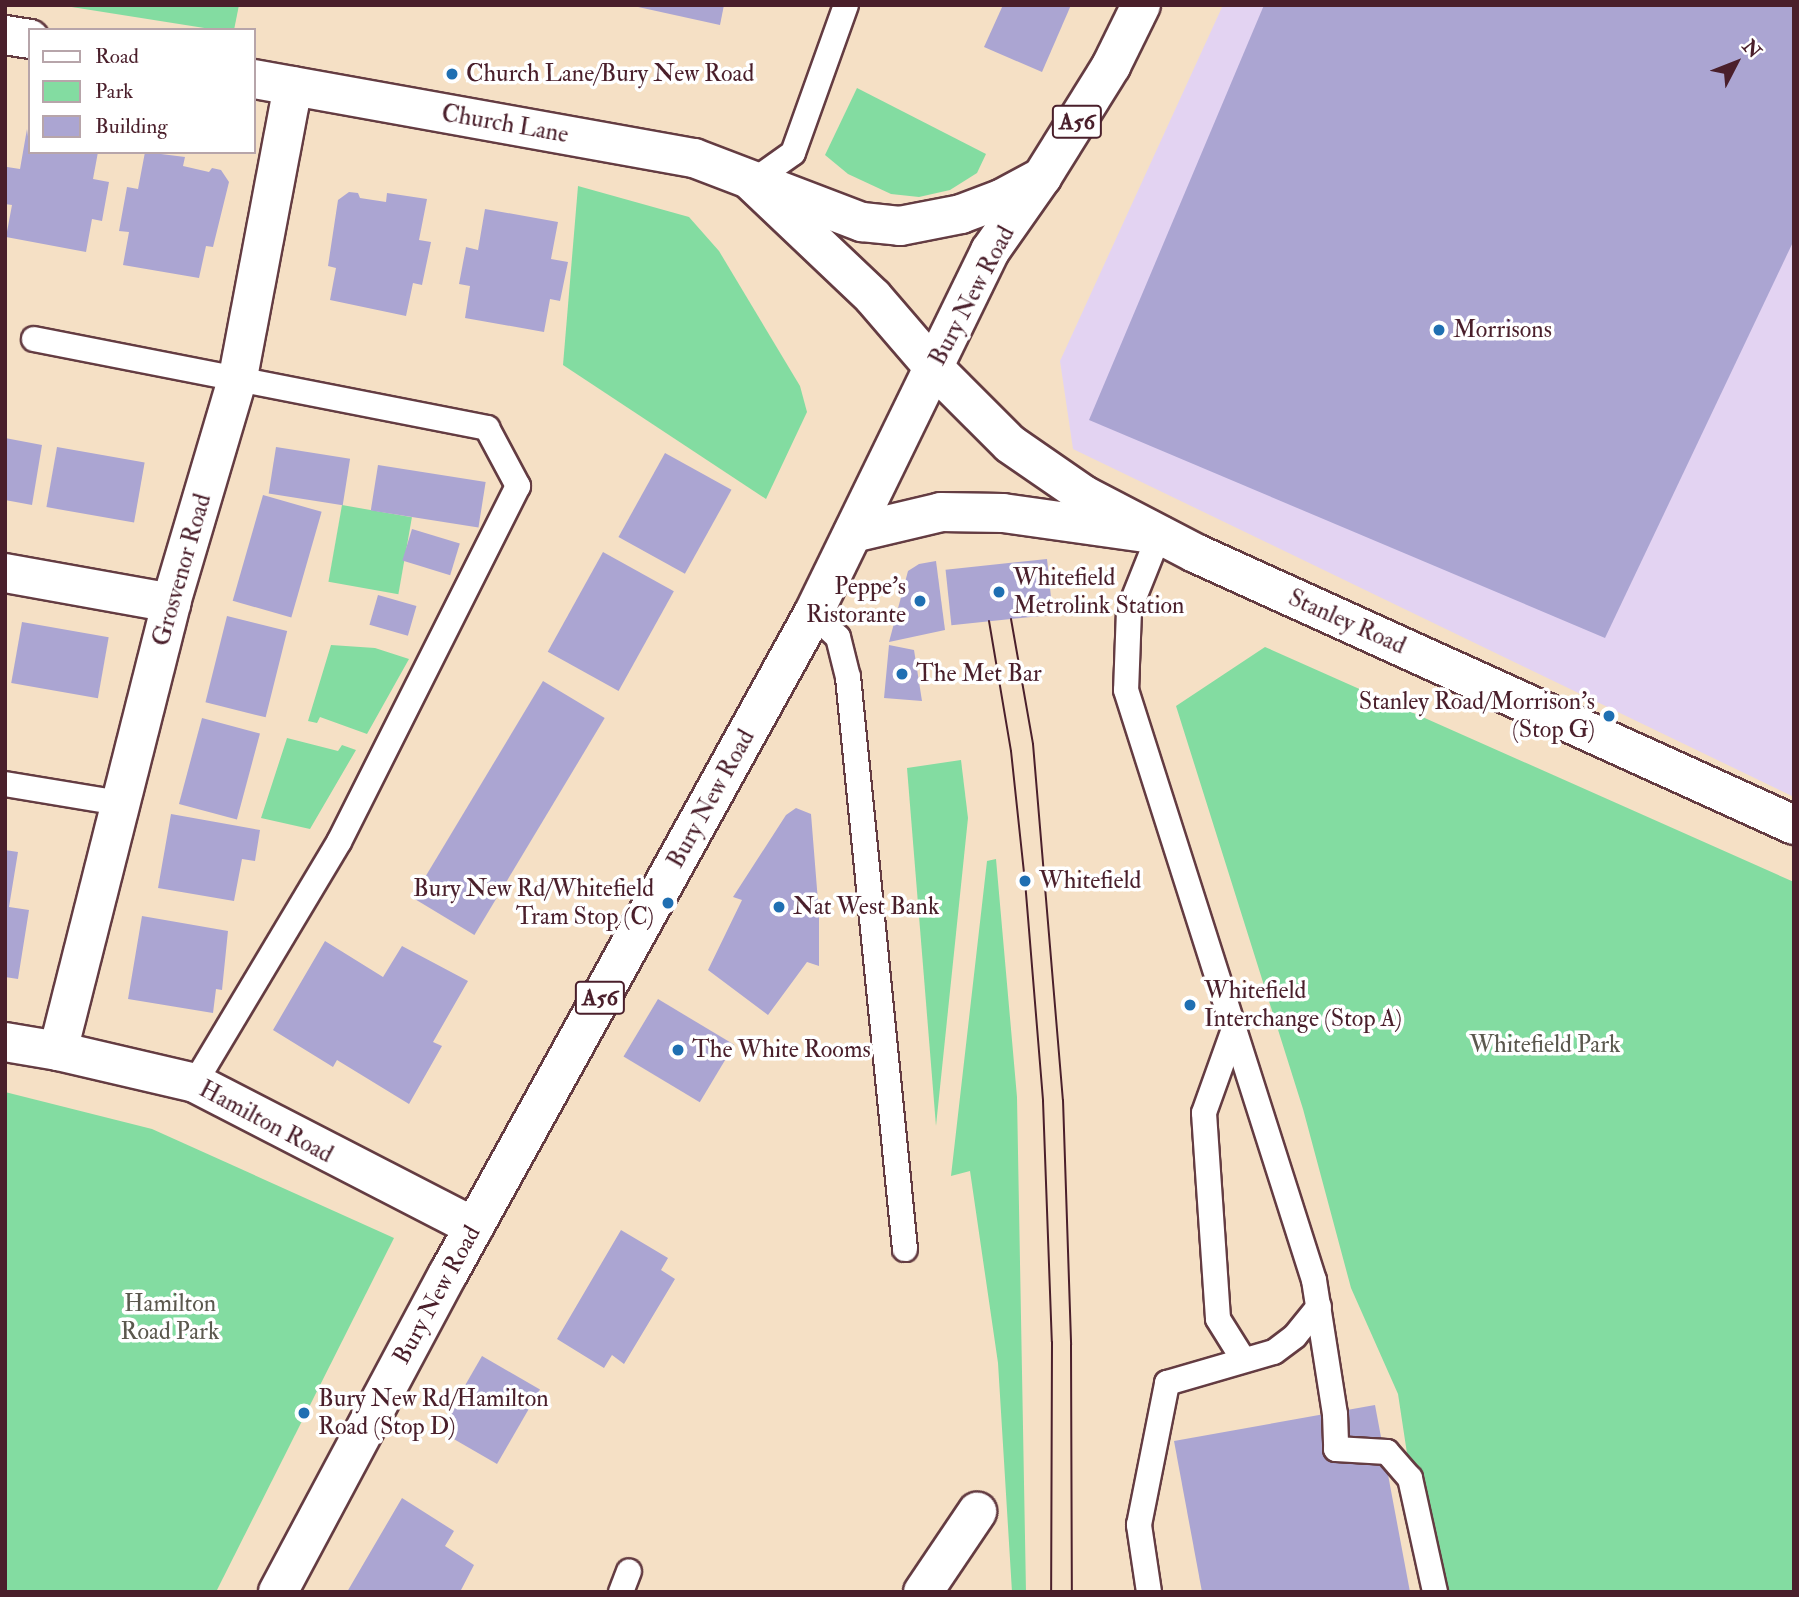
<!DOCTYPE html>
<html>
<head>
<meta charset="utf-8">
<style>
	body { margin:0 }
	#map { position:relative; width:1799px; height:1597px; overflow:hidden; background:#f5e0c5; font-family:"IM FELL Double Pica",serif }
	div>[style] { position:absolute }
	.built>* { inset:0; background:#e3d3f2 }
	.green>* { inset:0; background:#83dca1; transform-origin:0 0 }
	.building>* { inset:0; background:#aba5d2; transform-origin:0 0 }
	.roads { filter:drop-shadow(2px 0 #643c42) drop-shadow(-2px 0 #643c42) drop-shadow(0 2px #643c42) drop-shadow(0 -2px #643c42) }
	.lane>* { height:24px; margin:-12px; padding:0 12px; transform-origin:12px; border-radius:12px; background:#fff }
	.street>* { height:38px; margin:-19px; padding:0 19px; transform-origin:19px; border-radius:19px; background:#fff }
	.secondary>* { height:38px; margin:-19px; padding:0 19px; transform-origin:19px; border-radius:19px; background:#fff }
	.highway>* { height:38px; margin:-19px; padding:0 19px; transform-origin:19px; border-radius:19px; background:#fff }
	.tram>* { height:2px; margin:-1px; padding:0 1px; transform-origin:1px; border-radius:1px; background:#4a1f2b }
	.dots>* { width:19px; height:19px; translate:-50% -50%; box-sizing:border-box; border:4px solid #fff; border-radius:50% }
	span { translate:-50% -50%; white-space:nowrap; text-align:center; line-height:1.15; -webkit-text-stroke:7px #fff; paint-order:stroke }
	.shield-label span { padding:2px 5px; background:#fff; border:2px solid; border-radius:5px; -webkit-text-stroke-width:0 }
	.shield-label { font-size:23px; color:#4a1f2b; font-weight:700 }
	.poi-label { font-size:24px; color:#4a1f2b }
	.left { translate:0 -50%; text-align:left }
	.right { translate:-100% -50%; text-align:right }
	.street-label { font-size:24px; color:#4a1f2b }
	.park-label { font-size:24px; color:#5b584e }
	.frame { position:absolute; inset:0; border:7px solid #4a1f2b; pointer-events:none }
	.legend { position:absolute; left:28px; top:28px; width:228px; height:126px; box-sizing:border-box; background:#fff; border:2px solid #b7a5aa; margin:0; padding:9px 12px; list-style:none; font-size:21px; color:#4a1f2b }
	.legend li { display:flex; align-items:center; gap:14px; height:35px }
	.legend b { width:35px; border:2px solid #b7a5aa }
	.north { position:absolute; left:1701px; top:28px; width:70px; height:70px; -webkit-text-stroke:5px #fff; paint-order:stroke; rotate:48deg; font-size:19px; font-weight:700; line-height:28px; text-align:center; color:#4a1f2b }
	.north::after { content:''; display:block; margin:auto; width:24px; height:32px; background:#4a1f2b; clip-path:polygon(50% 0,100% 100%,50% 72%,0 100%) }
</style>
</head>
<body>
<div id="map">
	<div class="built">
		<div style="clip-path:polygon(1223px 5px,1794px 5px,1794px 797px,1073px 449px,1060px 361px)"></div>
	</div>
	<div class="green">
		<div style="clip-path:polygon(59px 5px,239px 5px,234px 30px,217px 30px)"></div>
		<div style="clip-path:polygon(857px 88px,986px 154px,977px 173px,950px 190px,919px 197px,891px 194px,848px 174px,825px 155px)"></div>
		<div style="clip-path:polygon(578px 186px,689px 217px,719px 251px,800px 386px,807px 412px,766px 499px,563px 365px)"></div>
		<div style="left:342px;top:505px;width:71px;height:78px;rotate:10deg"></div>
		<div style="clip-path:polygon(331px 645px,375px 648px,409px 659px,367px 734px,320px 717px,317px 723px,308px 721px)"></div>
		<div style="clip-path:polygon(1265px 647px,1794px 882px,1794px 1592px,1428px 1592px,1398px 1394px,1351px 1288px,1303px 1109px,1176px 706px)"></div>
		<div style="clip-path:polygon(287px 738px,338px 751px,342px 745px,356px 750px,310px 829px,261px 818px)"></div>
		<div style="clip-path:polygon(961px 760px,968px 818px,936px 1126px,907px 768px)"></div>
		<div style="clip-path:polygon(996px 859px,1017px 1097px,1026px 1592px,1012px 1592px,998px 1363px,970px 1171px,951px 1176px,987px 861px)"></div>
		<div style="clip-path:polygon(5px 1092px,152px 1129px,394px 1238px,216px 1592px,5px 1592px)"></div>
	</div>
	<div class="building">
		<div style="clip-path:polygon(629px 5px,724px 5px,720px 25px)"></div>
		<div style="clip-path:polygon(1003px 5px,1071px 5px,1042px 72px,984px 47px)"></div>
		<div style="clip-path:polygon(1264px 5px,1794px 5px,1794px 240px,1605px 638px,1089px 420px)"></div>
		<div style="clip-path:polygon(27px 129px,30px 152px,98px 152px,93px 179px,109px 182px,102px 221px,92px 219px,86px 252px,6px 237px,12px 205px,5px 204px,7px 167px,20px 169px)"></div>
		<div style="clip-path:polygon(145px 152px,185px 157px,183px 166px,209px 172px,212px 168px,221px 170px,229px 182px,213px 247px,206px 246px,199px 278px,123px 265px,129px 232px,119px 231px,127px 187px,138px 189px)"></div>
		<div style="clip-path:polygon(349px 192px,358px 193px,360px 198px,386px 202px,387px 193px,427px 199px,419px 240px,431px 242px,422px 285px,413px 283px,406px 316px,330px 300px,336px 268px,328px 266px,338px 200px)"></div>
		<div style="clip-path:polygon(485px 209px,558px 222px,551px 259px,568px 262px,560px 301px,550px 299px,544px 332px,465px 318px,470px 286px,459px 284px,466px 247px,478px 250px)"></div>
		<div style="clip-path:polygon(5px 438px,42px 445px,32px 505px,5px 500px)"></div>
		<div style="left:57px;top:447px;width:89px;height:61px;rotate:10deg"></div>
		<div style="left:276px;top:447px;width:75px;height:47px;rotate:9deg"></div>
		<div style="left:665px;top:453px;width:76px;height:96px;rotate:29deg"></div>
		<div style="left:378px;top:465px;width:109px;height:46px;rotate:9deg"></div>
		<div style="left:263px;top:495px;width:61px;height:110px;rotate:16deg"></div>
		<div style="left:412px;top:529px;width:50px;height:33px;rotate:17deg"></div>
		<div style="left:603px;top:552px;width:81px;height:114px;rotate:29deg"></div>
		<div style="left:1047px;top:559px;width:56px;height:102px;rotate:84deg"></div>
		<div style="clip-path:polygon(936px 561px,945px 630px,889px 642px,908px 571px,919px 564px)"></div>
		<div style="left:378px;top:595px;width:40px;height:31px;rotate:16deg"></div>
		<div style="left:227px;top:616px;width:62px;height:89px;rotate:14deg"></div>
		<div style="left:22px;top:622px;width:88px;height:62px;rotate:10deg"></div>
		<div style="clip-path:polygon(889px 645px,914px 650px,922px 701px,884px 698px)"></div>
		<div style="left:543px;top:681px;width:72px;height:253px;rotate:31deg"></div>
		<div style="left:202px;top:718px;width:60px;height:89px;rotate:15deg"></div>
		<div style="clip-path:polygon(796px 808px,811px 814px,819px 914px,819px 966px,807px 962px,768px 1015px,708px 970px,742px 900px,733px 897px,786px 815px)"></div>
		<div style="clip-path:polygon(171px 814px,260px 830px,255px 861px,242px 859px,234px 901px,158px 888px)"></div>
		<div style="clip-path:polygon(5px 850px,18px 852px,9px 907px,29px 910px,18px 979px,5px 977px)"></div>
		<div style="clip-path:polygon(142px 916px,228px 931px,222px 990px,216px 989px,213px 1013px,128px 999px)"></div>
		<div style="clip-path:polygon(325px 941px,383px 977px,402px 946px,468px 981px,433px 1042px,442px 1046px,409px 1104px,337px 1060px,333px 1067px,273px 1030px)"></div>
		<div style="left:658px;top:999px;width:89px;height:67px;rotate:31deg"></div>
		<div style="clip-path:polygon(621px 1230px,668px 1258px,661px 1270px,675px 1279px,624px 1364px,612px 1355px,604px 1368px,557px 1339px)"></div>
		<div style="left:482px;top:1356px;width:67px;height:86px;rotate:30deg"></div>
		<div style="clip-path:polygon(1375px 1405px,1410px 1592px,1202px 1592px,1174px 1441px)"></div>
		<div style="clip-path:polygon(402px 1498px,454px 1531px,445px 1546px,474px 1565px,460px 1592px,347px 1592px)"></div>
	</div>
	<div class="roads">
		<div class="lane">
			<div style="left:752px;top:182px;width:50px;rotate:-35.3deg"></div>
			<div style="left:793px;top:153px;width:157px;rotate:-70.3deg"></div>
			<div style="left:34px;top:339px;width:462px;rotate:11.1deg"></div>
			<div style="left:487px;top:428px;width:66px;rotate:61.9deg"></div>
			<div style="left:518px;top:486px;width:398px;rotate:116.7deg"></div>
			<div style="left:339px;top:842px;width:281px;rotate:120.9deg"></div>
			<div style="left:1159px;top:535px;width:81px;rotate:111.8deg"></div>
			<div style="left:1129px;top:610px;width:80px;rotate:92.1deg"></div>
			<div style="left:1126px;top:690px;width:619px;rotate:72.33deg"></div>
			<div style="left:1314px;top:1280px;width:136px;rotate:81.1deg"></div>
			<div style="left:1335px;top:1414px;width:35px;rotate:88deg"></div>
			<div style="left:1336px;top:1449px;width:51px;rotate:3.4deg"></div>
			<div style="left:1387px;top:1452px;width:35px;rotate:49deg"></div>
			<div style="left:1410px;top:1478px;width:117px;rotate:77.6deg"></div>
			<div style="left:813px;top:614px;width:34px;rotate:43deg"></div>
			<div style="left:838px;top:637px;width:41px;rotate:76deg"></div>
			<div style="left:848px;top:677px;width:575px;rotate:84.31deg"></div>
			<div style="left:5px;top:784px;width:117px;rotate:9.4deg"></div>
			<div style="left:1234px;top:1029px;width:89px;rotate:109.7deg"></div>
			<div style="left:1204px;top:1113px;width:206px;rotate:86.1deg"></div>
			<div style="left:1218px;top:1319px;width:47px;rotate:58deg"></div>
			<div style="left:621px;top:1592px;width:22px;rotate:-69deg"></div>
			<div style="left:1149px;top:1592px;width:68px;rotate:-98.5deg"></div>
			<div style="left:1139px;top:1525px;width:145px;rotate:-78.8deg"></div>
			<div style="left:1167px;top:1383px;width:111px;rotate:-16.2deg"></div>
			<div style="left:1274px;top:1352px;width:26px;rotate:-37deg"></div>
			<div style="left:1295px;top:1336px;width:38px;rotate:-51deg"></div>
		</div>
		<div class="street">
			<div style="left:5px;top:573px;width:169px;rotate:10.2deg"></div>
			<div style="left:5px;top:1042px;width:54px;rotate:9.6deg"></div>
			<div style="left:58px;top:1051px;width:141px;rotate:13.1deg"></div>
			<div style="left:195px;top:1083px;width:314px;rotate:27.3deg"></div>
			<div style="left:58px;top:1051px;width:462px;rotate:-75.8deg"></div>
			<div style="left:171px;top:603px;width:236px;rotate:-73.5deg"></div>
			<div style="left:238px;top:377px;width:296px;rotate:-79.3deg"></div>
			<div style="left:923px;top:1592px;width:97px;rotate:-56deg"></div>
		</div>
		<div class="secondary">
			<div style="left:5px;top:35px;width:25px;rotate:9deg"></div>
			<div style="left:254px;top:79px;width:447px;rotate:10.2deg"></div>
			<div style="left:694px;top:158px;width:180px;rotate:20.9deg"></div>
			<div style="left:862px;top:222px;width:38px;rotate:6deg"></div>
			<div style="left:900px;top:226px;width:62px;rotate:-11.1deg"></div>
			<div style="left:961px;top:214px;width:43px;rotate:-20.6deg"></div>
			<div style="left:1001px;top:199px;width:47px;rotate:-28.2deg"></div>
			<div style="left:752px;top:182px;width:167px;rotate:43.5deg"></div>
			<div style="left:873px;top:297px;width:94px;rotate:49.3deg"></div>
			<div style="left:934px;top:368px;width:107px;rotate:45deg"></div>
			<div style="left:1010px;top:444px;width:90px;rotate:34.6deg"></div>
			<div style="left:1084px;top:495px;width:125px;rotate:27.6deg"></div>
			<div style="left:1195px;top:553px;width:658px;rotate:24.42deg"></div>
		</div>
		<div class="highway">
			<div style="left:853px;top:533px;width:90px;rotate:-13.4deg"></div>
			<div style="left:941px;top:512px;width:62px;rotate:0.9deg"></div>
			<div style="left:1003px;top:513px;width:158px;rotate:8deg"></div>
			<div style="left:278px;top:1592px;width:361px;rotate:-61.9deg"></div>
			<div style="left:448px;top:1274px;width:754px;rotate:-61.06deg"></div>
			<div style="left:813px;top:614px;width:404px;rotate:-64deg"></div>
			<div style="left:990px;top:251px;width:90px;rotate:-54.9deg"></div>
			<div style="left:1042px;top:177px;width:131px;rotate:-58.1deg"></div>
			<div style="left:1111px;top:66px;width:68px;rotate:-63.8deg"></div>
		</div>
	</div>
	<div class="tram">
		<div style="left:1011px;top:619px;width:127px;rotate:80deg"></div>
		<div style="left:1033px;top:744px;width:357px;rotate:85.2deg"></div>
		<div style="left:1063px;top:1100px;width:245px;rotate:88.1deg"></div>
		<div style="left:1071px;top:1345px;width:247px;rotate:89.8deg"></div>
		<div style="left:989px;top:621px;width:132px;rotate:80.4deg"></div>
		<div style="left:1011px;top:751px;width:131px;rotate:83.9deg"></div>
		<div style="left:1025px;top:881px;width:221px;rotate:85.3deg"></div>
		<div style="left:1043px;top:1101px;width:241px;rotate:87.9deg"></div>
		<div style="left:1052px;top:1342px;width:250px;rotate:90.2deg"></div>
	</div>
	<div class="dots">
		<div style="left:452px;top:74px;background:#1f6fb2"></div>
		<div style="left:1439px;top:330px;background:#1f6fb2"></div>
		<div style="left:999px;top:592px;background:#1f6fb2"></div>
		<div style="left:920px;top:601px;background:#1f6fb2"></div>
		<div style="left:902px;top:674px;background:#1f6fb2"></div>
		<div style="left:1609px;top:716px;background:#1f6fb2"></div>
		<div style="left:1025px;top:881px;background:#1f6fb2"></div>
		<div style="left:668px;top:903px;background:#1f6fb2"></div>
		<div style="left:779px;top:907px;background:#1f6fb2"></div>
		<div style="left:1190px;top:1005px;background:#1f6fb2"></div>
		<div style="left:678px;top:1050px;background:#1f6fb2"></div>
		<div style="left:304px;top:1413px;background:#1f6fb2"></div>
	</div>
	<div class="shield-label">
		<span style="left:1077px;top:122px">A56</span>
		<span style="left:600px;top:998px">A56</span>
	</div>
	<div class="poi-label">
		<span class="left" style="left:466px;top:74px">Church Lane/Bury New Road</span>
		<span class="left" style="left:1453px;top:330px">Morrisons</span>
		<span class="left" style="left:1013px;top:592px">Whitefield<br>Metrolink Station</span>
		<span class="right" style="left:906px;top:601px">Peppe's<br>Ristorante</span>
		<span class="left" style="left:916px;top:674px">The Met Bar</span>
		<span class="right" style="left:1595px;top:716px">Stanley Road/Morrison's<br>(Stop G)</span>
		<span class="left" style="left:1039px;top:881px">Whitefield</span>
		<span class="right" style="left:654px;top:903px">Bury New Rd/Whitefield<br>Tram Stop (C)</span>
		<span class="left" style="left:793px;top:907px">Nat West Bank</span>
		<span class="left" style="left:1204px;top:1005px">Whitefield<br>Interchange (Stop A)</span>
		<span class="left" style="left:692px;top:1050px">The White Rooms</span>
		<span class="left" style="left:318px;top:1413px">Bury New Rd/Hamilton<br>Road (Stop D)</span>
	</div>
	<div class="street-label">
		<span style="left:505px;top:124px;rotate:10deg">Church Lane</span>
		<span style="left:972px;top:296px;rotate:-62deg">Bury New Road</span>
		<span style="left:182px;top:570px;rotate:-74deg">Grosvenor Road</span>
		<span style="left:1347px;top:622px;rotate:24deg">Stanley Road</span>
		<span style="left:711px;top:799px;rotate:-61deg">Bury New Road</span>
		<span style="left:266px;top:1122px;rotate:28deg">Hamilton Road</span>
		<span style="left:437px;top:1295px;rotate:-61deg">Bury New Road</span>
	</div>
	<div class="park-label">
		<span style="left:1545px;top:1045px">Whitefield Park</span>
		<span style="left:170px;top:1318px">Hamilton<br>Road Park</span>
	</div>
	<div class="frame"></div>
	<ul class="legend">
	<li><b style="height:9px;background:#fff"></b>Road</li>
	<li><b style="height:19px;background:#83dca1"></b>Park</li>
	<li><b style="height:19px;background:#aba5d2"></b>Building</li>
	</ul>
	<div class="north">N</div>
</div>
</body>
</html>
